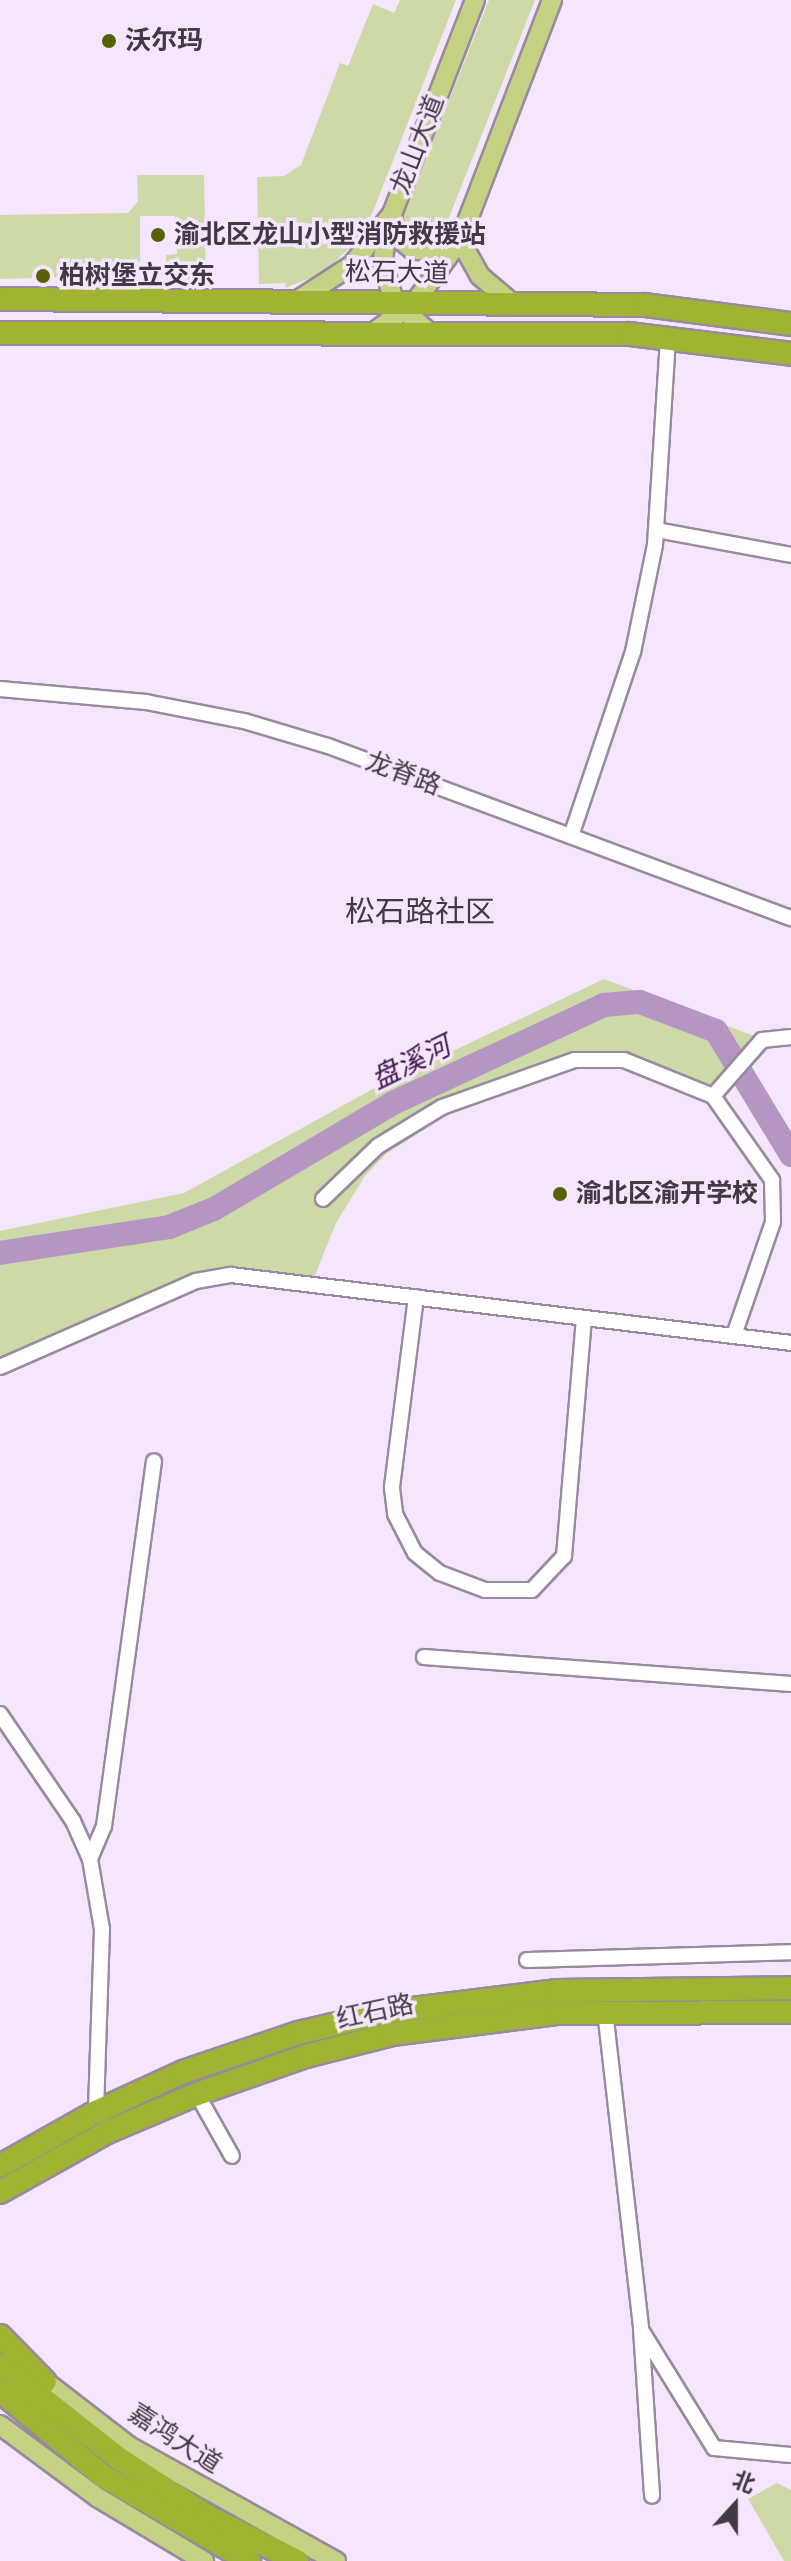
<!DOCTYPE html>
<html>
<head>
<meta charset="utf-8">
<style>
	body { margin:0 }
	#map { position:relative; width:791px; height:2561px; overflow:hidden; background:#f6e6fd; font-family:"Source Sans 3","Noto Sans SC",sans-serif }
	div>[style] { position:absolute }
	.green>* { inset:0; background:#cdd9a7 }
	.river>* { height:24px; margin:-12px; padding:0 12px; transform-origin:12px; border-radius:12px; background:#b596c2 }
	.roads { filter:drop-shadow(2px 0 #988a9f) drop-shadow(-2px 0 #988a9f) drop-shadow(0 2px #988a9f) drop-shadow(0 -2px #988a9f) }
	.minor>* { height:14px; margin:-7px; padding:0 7px; transform-origin:7px; border-radius:7px; background:#fff }
	.major>* { height:18px; margin:-9px; padding:0 9px; transform-origin:9px; border-radius:9px; background:#c5d284 }
	.highway>* { height:22px; margin:-11px; padding:0 11px; transform-origin:11px; border-radius:11px; background:#9eb432 }
	.dots>* { width:22px; height:22px; translate:-50% -50%; box-sizing:border-box; border:4px solid #f6e6fd; border-radius:50% }
	span { translate:-50% -50%; white-space:nowrap; text-align:center; line-height:1.15; -webkit-text-stroke:7px #f6e6fd; paint-order:stroke }
	.poi-label { font-size:26px; color:#403a43; font-weight:700 }
	.left { translate:0 -50%; text-align:left }
	.street-label { font-size:26px; color:#403a43 }
	.water-label { font-size:28px; color:#3f174e; font-style:italic }
	.quarter-label { font-size:30px; color:#403a43 }
	.north { position:absolute; left:695px; top:2465px; width:80px; height:80px; -webkit-text-stroke:6px #f6e6fd; paint-order:stroke; rotate:21deg; font-size:22px; font-weight:700; line-height:32px; text-align:center; color:#403a43 }
	.north::after { content:''; display:block; margin:auto; width:28px; height:36px; background:#403a43; clip-path:polygon(50% 0,100% 100%,50% 72%,0 100%) }
</style>
</head>
<body>
<div id="map">
	<div class="green">
		<div style="clip-path:polygon(400px 0,456px 0,374px 209px,362px 235px,325px 272px,285px 288px,286px 283px,259px 284px,257px 177px,284px 176px,301px 165px,340px 63px,348px 66px,373px 4px,394px 13px)"></div>
		<div style="clip-path:polygon(489px 0,535px 0,443px 233px,428px 243px,407px 234px,403px 216px)"></div>
		<div style="clip-path:polygon(137px 175px,204px 175px,206px 285px,174px 285px,166px 271px,166px 255px,177px 254px,175px 216px,140px 216px,140px 262px,86px 262px,78px 277px,0 279px,0 215px,128px 213px,138px 201px)"></div>
		<div style="clip-path:polygon(604px 979px,754px 1036px,707px 1101px,624px 1067px,600px 1064px,576px 1067px,445px 1116px,386px 1154px,365px 1176px,336px 1223px,313px 1280px,234px 1270px,0 1361px,0 1231px,184px 1193px,371px 1090px)"></div>
		<div style="clip-path:polygon(777px 2483px,791px 2490px,791px 2561px,784px 2561px,748px 2499px)"></div>
	</div>
	<div class="river">
		<div style="left:0;top:1253px;width:171px;rotate:-8.7deg"></div>
		<div style="left:169px;top:1227px;width:48px;rotate:-21.8deg"></div>
		<div style="left:214px;top:1209px;width:208px;rotate:-30.6deg"></div>
		<div style="left:393px;top:1103px;width:233px;rotate:-24.9deg"></div>
		<div style="left:604px;top:1005px;width:36px;rotate:-5deg"></div>
		<div style="left:640px;top:1002px;width:81px;rotate:20.9deg"></div>
		<div style="left:716px;top:1031px;width:145px;rotate:58.8deg"></div>
	</div>
	<div class="roads">
		<div class="minor">
			<div style="left:656px;top:530px;width:137px;rotate:10.5deg"></div>
			<div style="left:0;top:689px;width:147px;rotate:5.1deg"></div>
			<div style="left:146px;top:702px;width:100px;rotate:11deg"></div>
			<div style="left:244px;top:721px;width:88px;rotate:16.6deg"></div>
			<div style="left:328px;top:746px;width:494px;rotate:20.4deg"></div>
			<div style="left:571px;top:836px;width:194px;rotate:-71.4deg"></div>
			<div style="left:633px;top:652px;width:109px;rotate:-78.4deg"></div>
			<div style="left:655px;top:545px;width:207px;rotate:-86.4deg"></div>
			<div style="left:713px;top:1096px;width:74px;rotate:-48.8deg"></div>
			<div style="left:762px;top:1040px;width:29px;rotate:-6deg"></div>
			<div style="left:323px;top:1199px;width:76px;rotate:-43.9deg"></div>
			<div style="left:378px;top:1146px;width:75px;rotate:-31.4deg"></div>
			<div style="left:442px;top:1107px;width:141px;rotate:-19.5deg"></div>
			<div style="left:575px;top:1060px;width:49px"></div>
			<div style="left:624px;top:1060px;width:96px;rotate:22deg"></div>
			<div style="left:713px;top:1096px;width:103px;rotate:54.9deg"></div>
			<div style="left:772px;top:1180px;width:42px;rotate:88.6deg"></div>
			<div style="left:773px;top:1222px;width:120px;rotate:109deg"></div>
			<div style="left:416px;top:1297px;width:193px;rotate:97.2deg"></div>
			<div style="left:392px;top:1488px;width:26px;rotate:83deg"></div>
			<div style="left:395px;top:1514px;width:44px;rotate:62.9deg"></div>
			<div style="left:415px;top:1553px;width:32px;rotate:39deg"></div>
			<div style="left:440px;top:1573px;width:48px;rotate:20.7deg"></div>
			<div style="left:485px;top:1590px;width:47px"></div>
			<div style="left:532px;top:1590px;width:47px;rotate:-46.7deg"></div>
			<div style="left:564px;top:1556px;width:238px;rotate:-85.2deg"></div>
			<div style="left:0;top:1367px;width:214px;rotate:-23.7deg"></div>
			<div style="left:196px;top:1281px;width:36px;rotate:-10deg"></div>
			<div style="left:231px;top:1275px;width:564px;rotate:6.92deg"></div>
			<div style="left:424px;top:1657px;width:368px;rotate:4.2deg"></div>
			<div style="left:0;top:1714px;width:130px;rotate:55.7deg"></div>
			<div style="left:73px;top:1821px;width:42px;rotate:65.9deg"></div>
			<div style="left:90px;top:1859px;width:71px;rotate:80.3deg"></div>
			<div style="left:102px;top:1929px;width:183px;rotate:91.9deg"></div>
			<div style="left:90px;top:1859px;width:36px;rotate:-67deg"></div>
			<div style="left:104px;top:1826px;width:368px;rotate:-82.2deg"></div>
			<div style="left:527px;top:1960px;width:264px;rotate:-1.7deg"></div>
			<div style="left:605px;top:2011px;width:320px;rotate:83.5deg"></div>
			<div style="left:641px;top:2329px;width:167px;rotate:86.2deg"></div>
			<div style="left:197px;top:2094px;width:71px;rotate:60.6deg"></div>
			<div style="left:643px;top:2333px;width:135px;rotate:58.3deg"></div>
			<div style="left:714px;top:2448px;width:77px;rotate:5.2deg"></div>
		</div>
		<div class="major">
			<div style="left:392px;top:216px;width:19px;rotate:81deg"></div>
			<div style="left:395px;top:235px;width:23px;rotate:40deg"></div>
			<div style="left:413px;top:250px;width:24px;rotate:2deg"></div>
			<div style="left:437px;top:251px;width:25px;rotate:-27deg"></div>
			<div style="left:390px;top:220px;width:44px;rotate:100.5deg"></div>
			<div style="left:382px;top:263px;width:40px;rotate:72deg"></div>
			<div style="left:394px;top:301px;width:52px;rotate:41.9deg"></div>
			<div style="left:298px;top:300px;width:64px;rotate:-32.9deg"></div>
			<div style="left:352px;top:265px;width:65px;rotate:-51.9deg"></div>
			<div style="left:392px;top:214px;width:230px;rotate:-68.8deg"></div>
			<div style="left:512px;top:303px;width:42px;rotate:-139.8deg"></div>
			<div style="left:480px;top:276px;width:41px;rotate:-119.1deg"></div>
			<div style="left:460px;top:240px;width:257px;rotate:-69deg"></div>
			<div style="left:370px;top:335px;width:56px;rotate:-36.3deg"></div>
			<div style="left:415px;top:302px;width:77px;rotate:-54deg"></div>
			<div style="left:37px;top:2375px;width:116px;rotate:37.7deg"></div>
			<div style="left:129px;top:2446px;width:237px;rotate:29.1deg"></div>
			<div style="left:0;top:2425px;width:121px;rotate:36.6deg"></div>
			<div style="left:97px;top:2497px;width:125px;rotate:30.9deg"></div>
		</div>
		<div class="highway">
			<div style="left:0;top:299px;width:645px;rotate:0.53deg"></div>
			<div style="left:645px;top:305px;width:147px;rotate:7.4deg"></div>
			<div style="left:0;top:333px;width:629px;rotate:0.09deg"></div>
			<div style="left:629px;top:334px;width:163px;rotate:7deg"></div>
			<div style="left:0;top:2166px;width:110px;rotate:-29.4deg"></div>
			<div style="left:96px;top:2112px;width:96px;rotate:-24.7deg"></div>
			<div style="left:183px;top:2072px;width:121px;rotate:-18.7deg"></div>
			<div style="left:298px;top:2033px;width:92px;rotate:-13.1deg"></div>
			<div style="left:388px;top:2012px;width:169px;rotate:-7.1deg"></div>
			<div style="left:556px;top:1991px;width:235px;rotate:-0.7deg"></div>
			<div style="left:0;top:2192px;width:123px;rotate:-29.3deg"></div>
			<div style="left:107px;top:2132px;width:98px;rotate:-22.9deg"></div>
			<div style="left:197px;top:2094px;width:115px;rotate:-19.2deg"></div>
			<div style="left:306px;top:2056px;width:89px;rotate:-14.3deg"></div>
			<div style="left:392px;top:2034px;width:168px;rotate:-7.2deg"></div>
			<div style="left:559px;top:2013px;width:232px;rotate:-0.2deg"></div>
			<div style="left:0;top:2336px;width:64px;rotate:45.6deg"></div>
			<div style="left:0;top:2365px;width:150px;rotate:38.2deg"></div>
			<div style="left:118px;top:2458px;width:106px;rotate:33.1deg"></div>
			<div style="left:207px;top:2516px;width:101px;rotate:26.6deg"></div>
			<div style="left:0;top:2391px;width:134px;rotate:39.5deg"></div>
			<div style="left:103px;top:2476px;width:169px;rotate:30.2deg"></div>
		</div>
	</div>
	<div class="dots">
		<div style="left:109px;top:41px;background:#556306"></div>
		<div style="left:158px;top:235px;background:#556306"></div>
		<div style="left:43px;top:276px;background:#556306"></div>
		<div style="left:560px;top:1194px;background:#556306"></div>
	</div>
	<div class="poi-label">
		<span class="left" style="left:125px;top:41px">沃尔玛</span>
		<span class="left" style="left:174px;top:235px">渝北区龙山小型消防救援站</span>
		<span class="left" style="left:59px;top:276px">柏树堡立交东</span>
		<span class="left" style="left:576px;top:1194px">渝北区渝开学校</span>
	</div>
	<div class="street-label">
		<span style="left:418px;top:145px;rotate:-69deg">龙山大道</span>
		<span style="left:397px;top:273px;rotate:1deg">松石大道</span>
		<span style="left:403px;top:774px;rotate:20deg">龙脊路</span>
		<span style="left:375px;top:2012px;rotate:-12deg">红石路</span>
		<span style="left:175px;top:2439px;rotate:33deg">嘉鸿大道</span>
	</div>
	<div class="water-label">
		<span style="left:411px;top:1063px;rotate:-26deg">盘溪河</span>
	</div>
	<div class="quarter-label">
		<span style="left:420px;top:913px">松石路社区</span>
	</div>
	<div class="north">北</div>
</div>
</body>
</html>
